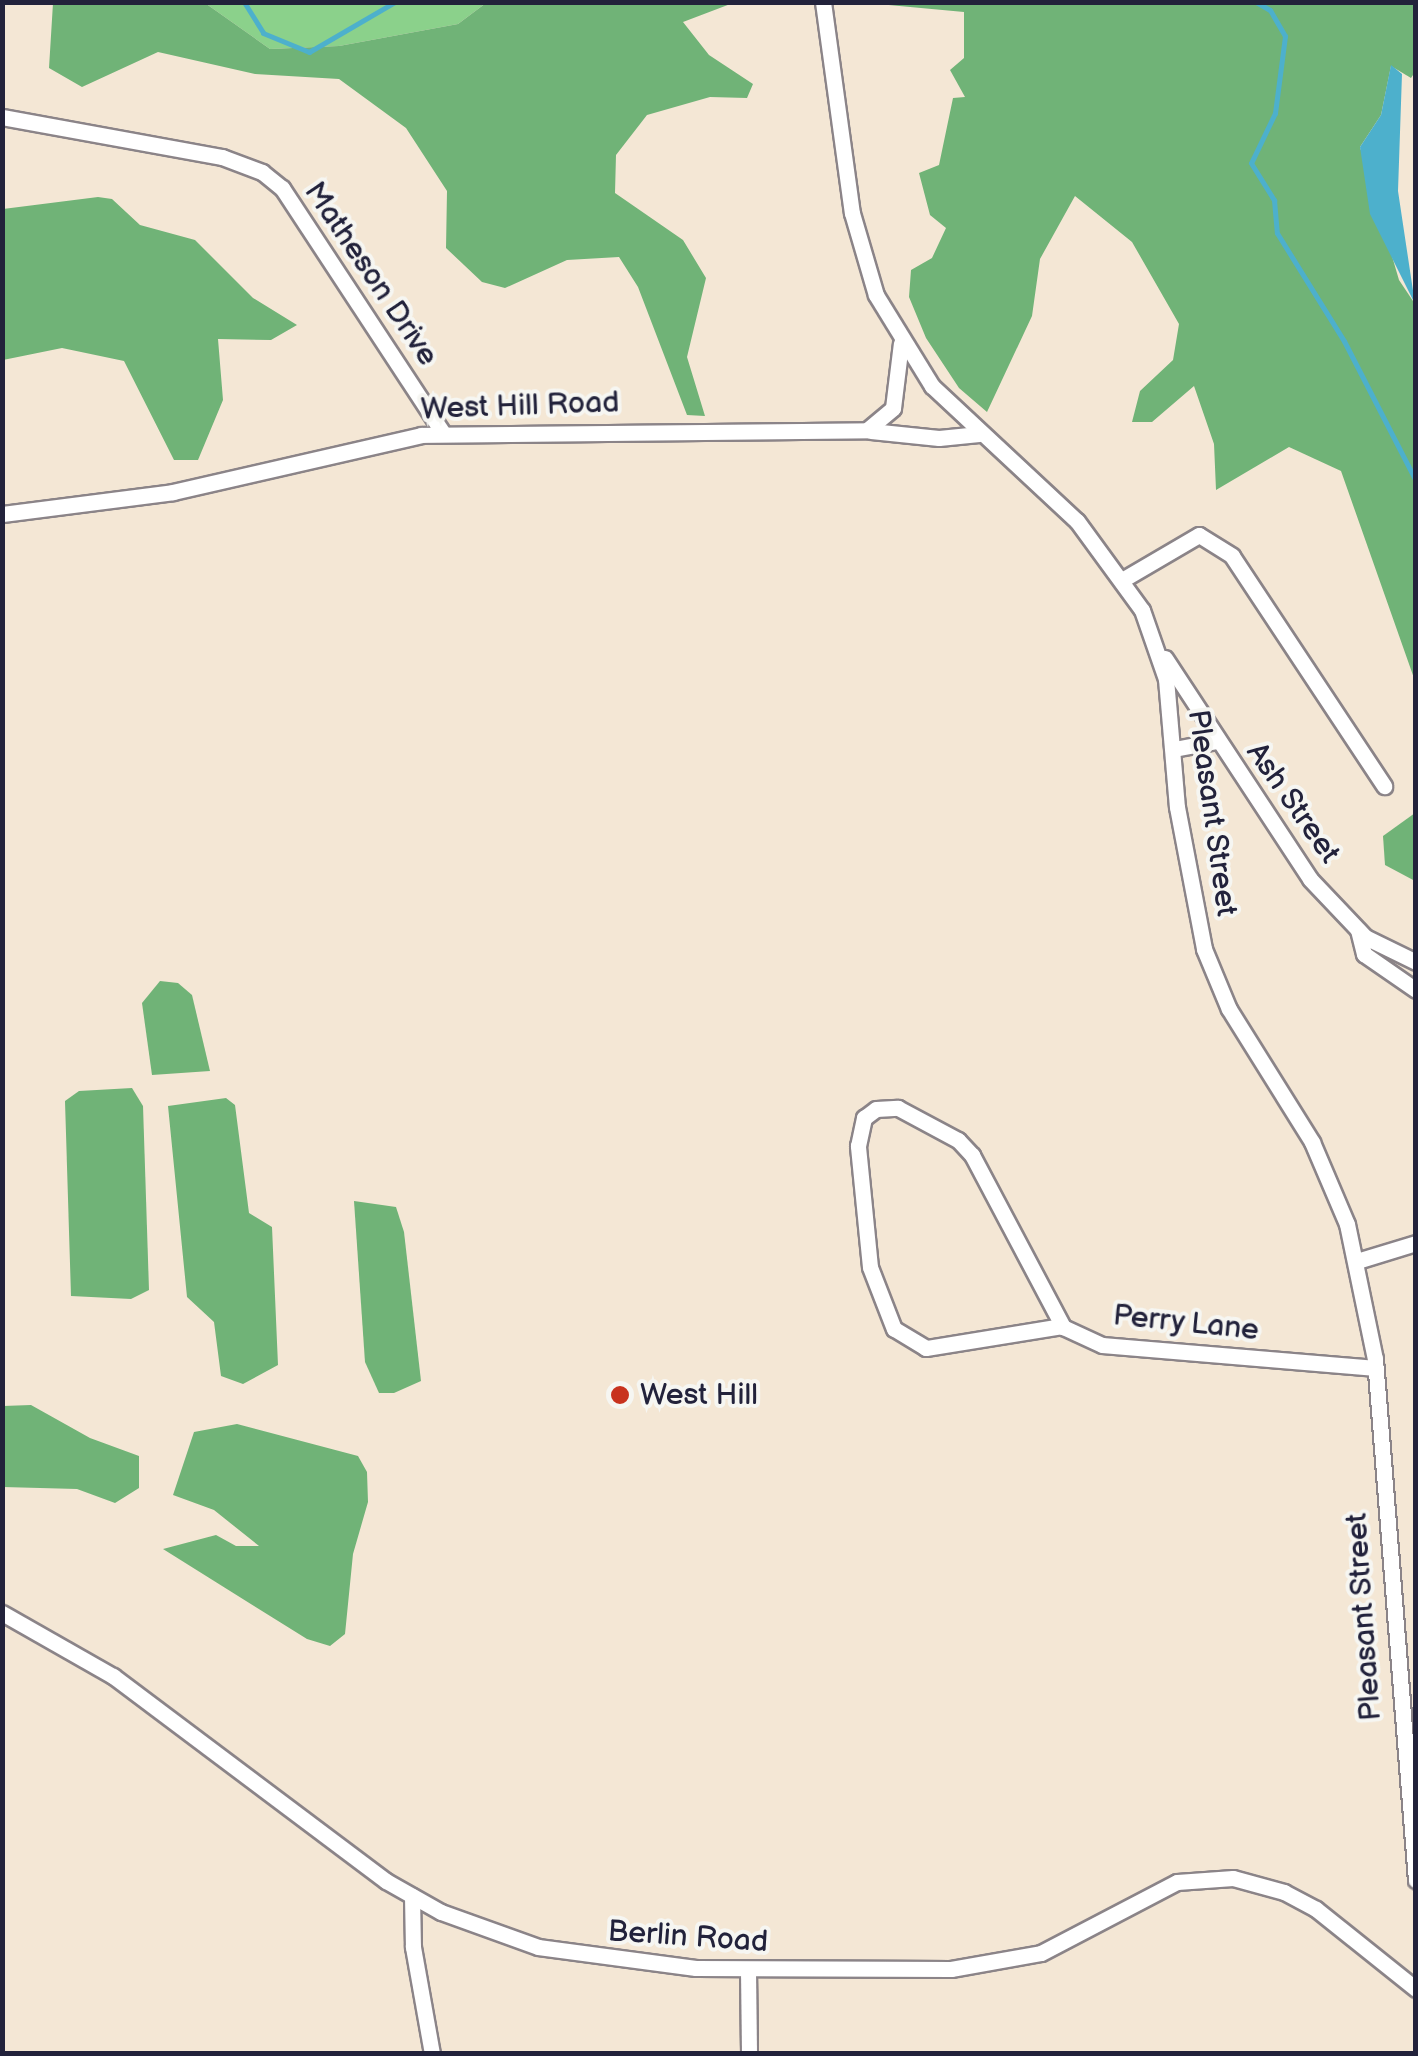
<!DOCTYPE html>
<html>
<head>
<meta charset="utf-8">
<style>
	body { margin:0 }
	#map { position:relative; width:1418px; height:2056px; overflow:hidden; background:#f4e7d5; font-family:"Balsamiq Sans",sans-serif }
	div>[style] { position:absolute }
	.green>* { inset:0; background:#8bd18b }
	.forest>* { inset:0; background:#70b377 }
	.water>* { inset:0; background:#4db0cc }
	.stream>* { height:5px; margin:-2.5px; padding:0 2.5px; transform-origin:2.5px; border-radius:2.5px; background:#4db0cc }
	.roads { filter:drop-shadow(2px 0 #8b8488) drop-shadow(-2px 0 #8b8488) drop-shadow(0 2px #8b8488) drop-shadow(0 -2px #8b8488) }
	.minor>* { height:15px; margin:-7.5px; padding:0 7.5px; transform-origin:7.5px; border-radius:7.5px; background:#fff }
	.dots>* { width:28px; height:28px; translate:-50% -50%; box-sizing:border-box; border:5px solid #f6f6f2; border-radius:50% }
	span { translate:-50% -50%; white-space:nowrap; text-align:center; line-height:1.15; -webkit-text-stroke:8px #f6f6f2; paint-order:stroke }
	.street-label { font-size:30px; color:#22223b }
	.poi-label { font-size:30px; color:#22223b }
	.left { translate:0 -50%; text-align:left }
	.frame { position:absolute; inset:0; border:5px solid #22223b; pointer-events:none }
</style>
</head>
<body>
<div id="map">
	<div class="green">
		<div style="clip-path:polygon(205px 3px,486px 3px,458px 24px,339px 46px,270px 49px)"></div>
	</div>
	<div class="forest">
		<div style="clip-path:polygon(53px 3px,205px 3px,270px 49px,339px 46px,458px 24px,486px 3px,733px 3px,683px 22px,709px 55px,753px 84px,747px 98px,710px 97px,647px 115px,616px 155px,615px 193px,683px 240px,706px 278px,687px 357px,705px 416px,687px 415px,638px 287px,619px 257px,567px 260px,505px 288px,482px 282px,446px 248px,447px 191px,406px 128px,339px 79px,255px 74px,158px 52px,82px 87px,49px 68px)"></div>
		<div style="clip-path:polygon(867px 3px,1415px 3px,1415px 72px,1411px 78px,1391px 66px,1381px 115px,1360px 147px,1399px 280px,1415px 304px,1415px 681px,1341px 471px,1289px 447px,1216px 490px,1214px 444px,1194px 386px,1152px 422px,1132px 422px,1140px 391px,1173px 360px,1179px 324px,1132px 242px,1075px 196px,1040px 259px,1032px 316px,987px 412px,959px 388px,926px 338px,909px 297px,911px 270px,932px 258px,946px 228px,930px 215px,919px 173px,939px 165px,953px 98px,965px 97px,950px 70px,964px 58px,964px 12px)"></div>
		<div style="clip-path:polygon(98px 197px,112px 199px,140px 225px,195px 240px,253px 298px,297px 325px,271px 340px,218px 339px,223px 400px,198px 460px,174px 460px,124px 361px,62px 348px,3px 360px,3px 209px)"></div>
		<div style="clip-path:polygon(1415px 813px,1415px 881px,1385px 865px,1383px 836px)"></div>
		<div style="clip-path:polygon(160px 981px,178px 983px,192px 995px,210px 1071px,152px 1075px,142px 1003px)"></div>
		<div style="clip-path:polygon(132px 1088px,143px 1106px,149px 1290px,131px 1299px,71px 1296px,65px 1101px,79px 1091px)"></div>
		<div style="clip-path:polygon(226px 1098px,235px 1105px,249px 1213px,272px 1227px,278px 1365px,243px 1384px,221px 1376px,214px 1322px,187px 1297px,168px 1106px)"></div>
		<div style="clip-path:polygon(354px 1201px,396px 1207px,404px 1232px,421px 1381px,394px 1393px,379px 1393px,365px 1362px)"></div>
		<div style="clip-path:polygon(31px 1405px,90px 1438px,139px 1456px,139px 1488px,115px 1503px,77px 1489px,3px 1487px,3px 1406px)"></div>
		<div style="clip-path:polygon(237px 1424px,358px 1456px,367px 1472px,368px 1502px,353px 1554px,345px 1634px,330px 1646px,307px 1639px,163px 1549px,216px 1535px,236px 1546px,259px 1546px,214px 1510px,173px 1495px,194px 1432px)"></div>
	</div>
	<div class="water">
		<div style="clip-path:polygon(1391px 65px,1402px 74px,1398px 191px,1415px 304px,1370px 214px,1360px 147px,1381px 115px)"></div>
	</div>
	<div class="stream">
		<div style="left:244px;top:2px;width:36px;rotate:58deg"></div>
		<div style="left:263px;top:33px;width:50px;rotate:22.4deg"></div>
		<div style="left:309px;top:52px;width:99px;rotate:-30.2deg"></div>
		<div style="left:1256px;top:2px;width:16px;rotate:30deg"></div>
		<div style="left:1270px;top:10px;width:30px;rotate:60deg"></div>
		<div style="left:1285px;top:36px;width:78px;rotate:97.4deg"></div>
		<div style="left:1275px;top:113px;width:55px;rotate:115.6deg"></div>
		<div style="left:1251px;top:163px;width:44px;rotate:58.1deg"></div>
		<div style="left:1274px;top:200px;width:33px;rotate:85deg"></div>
		<div style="left:1277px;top:233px;width:127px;rotate:58.2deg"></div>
		<div style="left:1344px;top:341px;width:157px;rotate:62.8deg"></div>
	</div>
	<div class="roads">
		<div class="minor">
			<div style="left:823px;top:2px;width:213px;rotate:82.2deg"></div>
			<div style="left:852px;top:213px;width:85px;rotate:73.7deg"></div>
			<div style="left:876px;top:295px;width:107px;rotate:58.4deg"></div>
			<div style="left:932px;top:386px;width:198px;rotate:43deg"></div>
			<div style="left:1077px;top:521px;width:110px;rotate:53.9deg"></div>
			<div style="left:1142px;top:610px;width:73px;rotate:70.8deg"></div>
			<div style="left:1166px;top:679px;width:128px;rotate:85.1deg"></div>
			<div style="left:1177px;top:807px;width:145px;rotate:79.2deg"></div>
			<div style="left:1204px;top:949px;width:65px;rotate:67.4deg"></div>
			<div style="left:1229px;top:1009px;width:157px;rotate:58deg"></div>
			<div style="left:1312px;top:1142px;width:89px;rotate:66.9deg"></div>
			<div style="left:1347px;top:1224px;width:138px;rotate:78.3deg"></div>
			<div style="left:1375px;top:1359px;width:523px;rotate:85.5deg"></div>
			<div style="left:2px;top:117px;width:224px;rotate:10.3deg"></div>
			<div style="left:222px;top:157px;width:43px;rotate:20.6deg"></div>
			<div style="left:262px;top:172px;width:26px;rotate:39deg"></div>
			<div style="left:282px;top:188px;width:293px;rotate:56.7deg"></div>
			<div style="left:871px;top:431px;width:68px;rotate:5.9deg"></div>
			<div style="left:939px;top:438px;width:40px;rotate:-5.7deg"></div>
			<div style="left:2px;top:514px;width:172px;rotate:-7.3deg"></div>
			<div style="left:173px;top:492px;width:254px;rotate:-12.9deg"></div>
			<div style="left:421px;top:435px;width:446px;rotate:-0.6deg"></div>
			<div style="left:867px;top:430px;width:34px;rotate:-40deg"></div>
			<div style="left:893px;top:408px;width:65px;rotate:-83deg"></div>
			<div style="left:1122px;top:580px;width:89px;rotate:-30.3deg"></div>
			<div style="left:1199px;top:535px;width:39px;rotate:32deg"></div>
			<div style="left:1232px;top:556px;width:276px;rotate:56.5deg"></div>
			<div style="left:1165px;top:658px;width:264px;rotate:56.7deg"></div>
			<div style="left:1310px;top:879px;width:80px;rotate:46.5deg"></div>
			<div style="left:1365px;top:937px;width:57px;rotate:26.1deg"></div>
			<div style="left:1174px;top:749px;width:44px;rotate:-10.5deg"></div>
			<div style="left:1358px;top:930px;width:25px;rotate:76deg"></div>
			<div style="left:1364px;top:954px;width:63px;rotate:34.7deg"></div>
			<div style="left:1357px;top:1261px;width:62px;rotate:-17deg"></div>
			<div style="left:1062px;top:1326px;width:138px;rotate:170.8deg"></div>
			<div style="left:926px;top:1348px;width:37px;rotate:-149deg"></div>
			<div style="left:894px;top:1329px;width:66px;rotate:-111.2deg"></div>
			<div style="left:870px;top:1267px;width:122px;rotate:-95.7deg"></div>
			<div style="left:858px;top:1146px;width:29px;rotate:-78deg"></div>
			<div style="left:864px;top:1118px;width:15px;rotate:-37deg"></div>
			<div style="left:876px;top:1109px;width:22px;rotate:-3deg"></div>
			<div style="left:898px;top:1108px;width:68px;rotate:28.1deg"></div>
			<div style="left:958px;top:1140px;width:21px;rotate:47deg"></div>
			<div style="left:972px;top:1155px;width:195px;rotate:62.1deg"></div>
			<div style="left:1063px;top:1327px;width:43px;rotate:24.8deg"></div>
			<div style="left:1102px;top:1345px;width:275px;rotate:4.8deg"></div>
			<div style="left:2px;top:1613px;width:128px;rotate:29.6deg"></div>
			<div style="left:113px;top:1676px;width:341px;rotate:36.9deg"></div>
			<div style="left:386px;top:1881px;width:63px;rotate:29.4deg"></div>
			<div style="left:441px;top:1912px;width:103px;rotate:19.8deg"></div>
			<div style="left:538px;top:1947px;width:159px;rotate:7.6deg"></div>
			<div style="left:696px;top:1968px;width:255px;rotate:0.2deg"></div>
			<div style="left:951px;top:1969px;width:91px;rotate:-10.1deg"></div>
			<div style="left:1041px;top:1953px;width:153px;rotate:-27.6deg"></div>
			<div style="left:1177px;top:1882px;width:56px;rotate:-4.1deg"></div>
			<div style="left:1233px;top:1878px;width:53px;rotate:15.4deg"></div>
			<div style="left:1284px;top:1892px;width:36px;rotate:28deg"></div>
			<div style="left:1316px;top:1909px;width:128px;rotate:38.7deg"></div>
			<div style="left:412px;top:1896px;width:51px;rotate:88.9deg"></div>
			<div style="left:413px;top:1947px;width:109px;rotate:79.9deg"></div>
			<div style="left:748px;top:1970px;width:84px;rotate:89.3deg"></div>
		</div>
	</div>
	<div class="dots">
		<div style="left:620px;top:1395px;background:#c8321e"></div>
	</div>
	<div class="street-label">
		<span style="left:371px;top:274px;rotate:56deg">Matheson Drive</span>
		<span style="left:520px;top:406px;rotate:-2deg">West Hill Road</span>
		<span style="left:1293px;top:803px;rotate:55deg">Ash Street</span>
		<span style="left:1212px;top:813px;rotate:82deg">Pleasant Street</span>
		<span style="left:1186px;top:1323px;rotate:6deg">Perry Lane</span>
		<span style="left:1364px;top:1617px;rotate:-94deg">Pleasant Street</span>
		<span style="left:688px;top:1937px;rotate:4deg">Berlin Road</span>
	</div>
	<div class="poi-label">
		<span class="left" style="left:640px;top:1395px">West Hill</span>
	</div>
	<div class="frame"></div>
</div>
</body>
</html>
